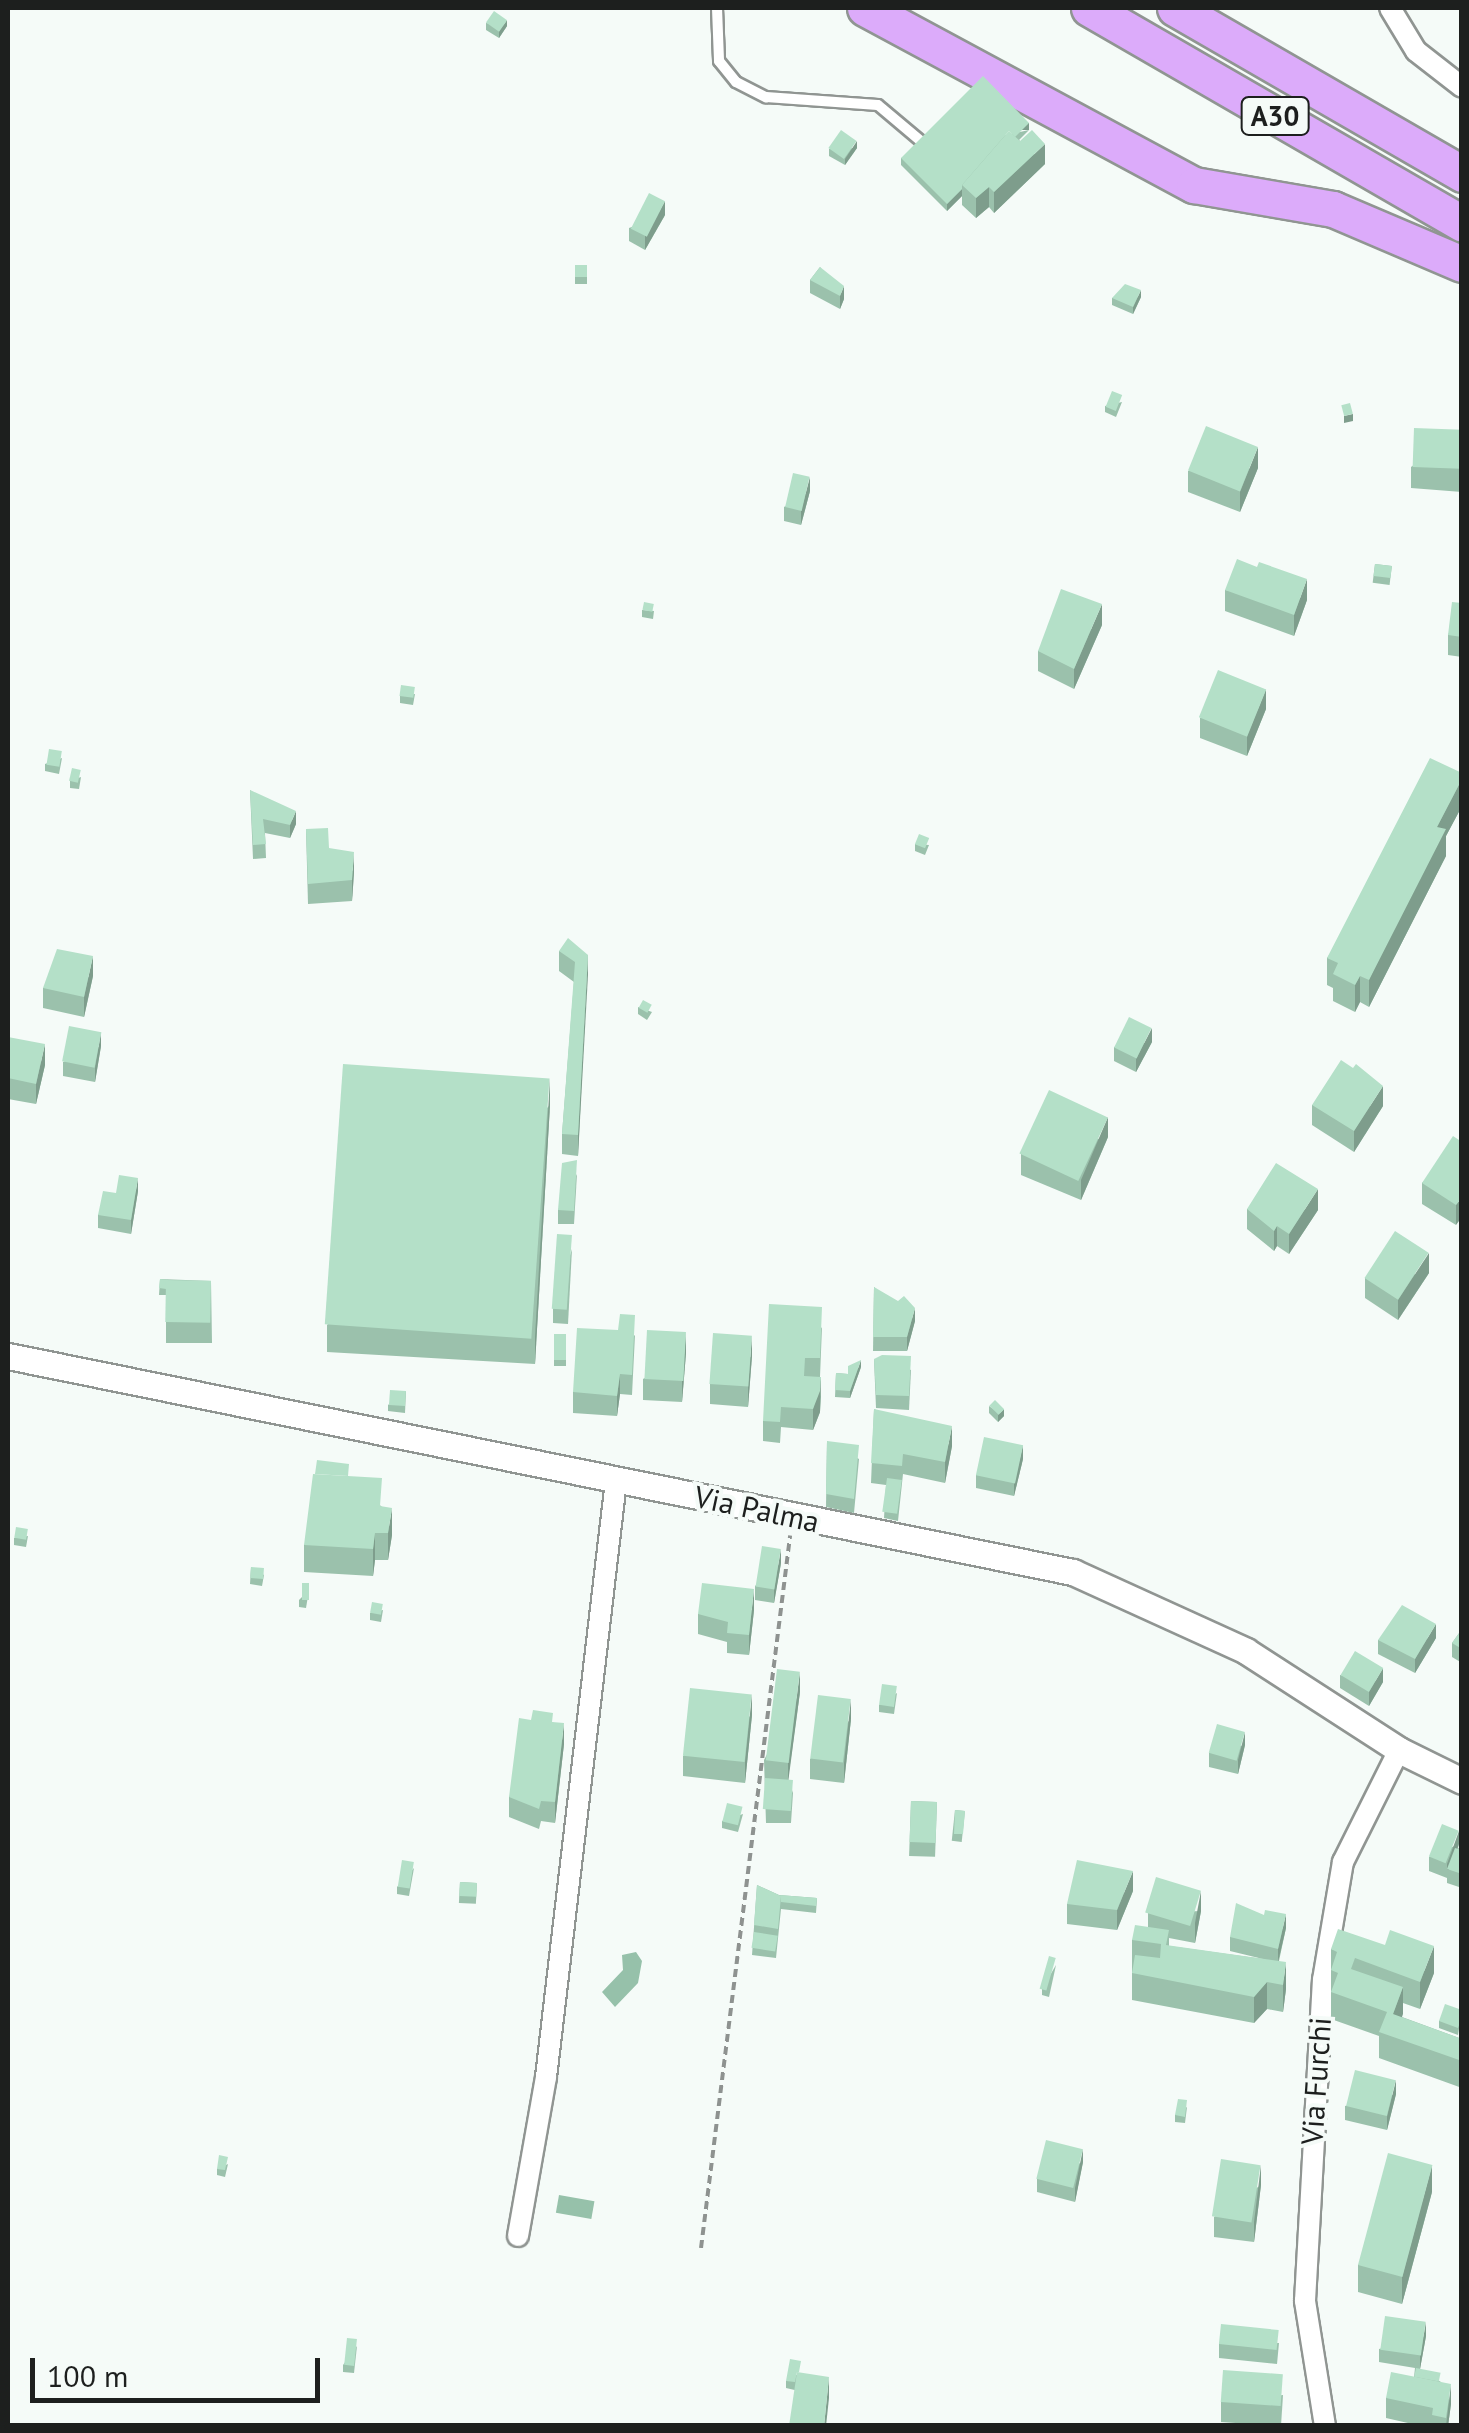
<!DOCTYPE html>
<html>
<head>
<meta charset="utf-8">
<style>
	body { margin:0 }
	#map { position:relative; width:1469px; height:2433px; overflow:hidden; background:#f5fbf8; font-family:"PT Sans",sans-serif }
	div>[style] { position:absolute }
	.water>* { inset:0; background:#96c1aa; transform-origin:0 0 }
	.path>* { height:4px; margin-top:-2px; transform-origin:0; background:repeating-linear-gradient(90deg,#8e9290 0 8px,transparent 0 13px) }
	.roads { filter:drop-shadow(2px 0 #909592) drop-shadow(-2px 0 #909592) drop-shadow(0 2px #909592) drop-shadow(0 -2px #909592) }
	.service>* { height:10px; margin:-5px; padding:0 5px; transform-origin:5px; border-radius:5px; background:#fff }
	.minor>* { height:20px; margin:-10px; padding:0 10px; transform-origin:10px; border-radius:10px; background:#fff }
	.tertiary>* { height:25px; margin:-12.5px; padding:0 12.5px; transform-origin:12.5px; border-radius:12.5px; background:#fff }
	.motorway>* { height:35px; margin:-17.5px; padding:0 17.5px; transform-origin:17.5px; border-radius:17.5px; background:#dcabfa }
	.wall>* { inset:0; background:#9bc1ac; transform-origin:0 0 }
	.shaded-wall>* { inset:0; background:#7e9d8c; transform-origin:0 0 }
	.building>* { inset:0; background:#b4e0c8; transform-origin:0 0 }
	span { translate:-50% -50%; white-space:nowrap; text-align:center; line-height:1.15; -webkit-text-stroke:8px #f5fbf8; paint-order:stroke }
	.shield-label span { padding:2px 8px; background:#f5fbf8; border:2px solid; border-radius:8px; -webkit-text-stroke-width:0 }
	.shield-label { font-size:28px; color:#1d1f1e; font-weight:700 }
	.street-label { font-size:30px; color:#1d1f1e }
	.frame { position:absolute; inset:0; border:10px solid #1d1f1e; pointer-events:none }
	.scale { position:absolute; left:30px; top:2358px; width:290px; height:45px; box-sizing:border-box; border:5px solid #1d1f1e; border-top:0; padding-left:12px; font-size:30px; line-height:35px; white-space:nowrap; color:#1d1f1e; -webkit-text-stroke:8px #f5fbf8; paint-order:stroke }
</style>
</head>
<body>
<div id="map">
	<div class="water">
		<div style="clip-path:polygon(636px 1952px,642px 1961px,638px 1983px,615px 2007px,602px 1992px,623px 1970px,622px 1955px)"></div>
		<div style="left:559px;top:2195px;width:36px;height:18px;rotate:10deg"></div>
	</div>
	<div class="path">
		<div style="left:701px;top:2248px;width:718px;rotate:-82.87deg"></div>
	</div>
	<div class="roads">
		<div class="service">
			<div style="left:717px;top:8px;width:53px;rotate:87.8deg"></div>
			<div style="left:719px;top:61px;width:27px;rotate:51deg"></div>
			<div style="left:736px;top:82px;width:34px;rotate:27deg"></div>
			<div style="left:766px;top:97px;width:112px;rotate:4.1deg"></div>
			<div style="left:878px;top:105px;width:67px;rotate:40.1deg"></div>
		</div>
		<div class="minor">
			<div style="left:1390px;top:8px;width:50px;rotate:58.8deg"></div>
			<div style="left:1416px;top:51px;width:58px;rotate:38deg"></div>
			<div style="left:518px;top:2236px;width:161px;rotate:-80deg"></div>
			<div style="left:546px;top:2077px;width:600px;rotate:-83.3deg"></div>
			<div style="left:1325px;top:2426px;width:127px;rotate:-99.1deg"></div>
			<div style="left:1305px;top:2301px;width:322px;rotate:-86.8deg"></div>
			<div style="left:1323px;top:1980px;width:120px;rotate:-80.4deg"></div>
			<div style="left:1343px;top:1862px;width:125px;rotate:-63.4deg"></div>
		</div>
		<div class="tertiary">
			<div style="left:8px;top:1356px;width:1087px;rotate:11.47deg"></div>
			<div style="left:1073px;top:1572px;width:190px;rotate:24.5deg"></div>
			<div style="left:1246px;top:1651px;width:182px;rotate:32.9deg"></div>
			<div style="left:1399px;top:1750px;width:70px;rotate:26.2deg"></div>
		</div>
		<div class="motorway">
			<div style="left:865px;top:8px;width:374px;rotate:28.3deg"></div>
			<div style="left:1194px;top:185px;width:141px;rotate:9.8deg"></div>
			<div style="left:1333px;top:209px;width:140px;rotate:23.1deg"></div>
			<div style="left:1089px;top:8px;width:431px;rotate:30deg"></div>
			<div style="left:1175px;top:8px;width:332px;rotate:30deg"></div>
		</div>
	</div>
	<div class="wall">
		<div style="clip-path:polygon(486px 23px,507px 26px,499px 38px,486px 30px)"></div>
		<div style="clip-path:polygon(1029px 130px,1019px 140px,1045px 164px,994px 213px,989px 207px,976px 218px,962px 205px,962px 196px,947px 211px,901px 165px,901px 158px)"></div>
		<div style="clip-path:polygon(857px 148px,845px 165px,829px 156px,829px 149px)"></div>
		<div style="clip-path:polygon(665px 215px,645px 250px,629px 241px,629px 228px)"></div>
		<div style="left:575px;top:265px;width:12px;height:19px"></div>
		<div style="clip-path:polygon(820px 267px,844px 299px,840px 309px,810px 293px,810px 280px)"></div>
		<div style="clip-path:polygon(1141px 297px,1133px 314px,1112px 305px,1112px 298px)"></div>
		<div style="clip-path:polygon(1122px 402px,1116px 417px,1105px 412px,1105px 406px)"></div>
		<div style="clip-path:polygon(1462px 430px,1462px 492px,1411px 488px,1411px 467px)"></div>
		<div style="clip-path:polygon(1258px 468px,1240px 512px,1188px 492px,1188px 471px)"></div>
		<div style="clip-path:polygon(810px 491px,801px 525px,784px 521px,784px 507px)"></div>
		<div style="left:1375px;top:564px;width:17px;height:19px;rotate:7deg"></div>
		<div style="clip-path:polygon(1225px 590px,1307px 600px,1294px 636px,1225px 611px)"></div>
		<div style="clip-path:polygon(1462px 603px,1462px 657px,1448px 655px,1448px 635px)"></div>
		<div style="clip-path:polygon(642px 610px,654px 611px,653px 619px,642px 617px)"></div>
		<div style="clip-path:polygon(1102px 625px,1074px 689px,1038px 671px,1038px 651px)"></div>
		<div style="clip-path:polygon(415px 694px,413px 705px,400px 703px,400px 696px)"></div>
		<div style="clip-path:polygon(1266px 709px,1247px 756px,1200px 738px,1200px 718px)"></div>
		<div style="clip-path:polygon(62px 758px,59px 774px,45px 771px,45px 764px)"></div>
		<div style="clip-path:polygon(1462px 773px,1462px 806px,1446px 836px,1446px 856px,1369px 1007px,1360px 1002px,1355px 1012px,1333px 1001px,1333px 988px,1327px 985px,1327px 958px)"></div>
		<div style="clip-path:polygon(81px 777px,79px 789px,70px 788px,70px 781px)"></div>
		<div style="clip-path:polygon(250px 790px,296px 824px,290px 838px,265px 833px,266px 858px,253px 859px)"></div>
		<div style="clip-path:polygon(306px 829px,354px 872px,352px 901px,308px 904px)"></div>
		<div style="clip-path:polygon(915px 844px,929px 845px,925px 855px,915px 851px)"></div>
		<div style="clip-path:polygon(559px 951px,588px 955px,578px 1156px,562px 1154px,562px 1134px,574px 982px,559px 971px)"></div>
		<div style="clip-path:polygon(93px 976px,84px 1017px,43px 1008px,43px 988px)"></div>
		<div style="clip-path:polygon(638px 1007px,652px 1012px,647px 1020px,638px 1014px)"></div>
		<div style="clip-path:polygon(8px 1037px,45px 1065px,36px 1104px,8px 1099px)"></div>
		<div style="clip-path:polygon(1152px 1042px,1136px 1072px,1114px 1061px,1114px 1047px)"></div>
		<div style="clip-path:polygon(101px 1046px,95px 1082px,63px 1076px,63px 1062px)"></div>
		<div style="clip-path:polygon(550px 1105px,535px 1364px,327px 1352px,327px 1325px)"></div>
		<div style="clip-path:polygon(1312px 1105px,1383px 1106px,1354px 1152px,1312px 1125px)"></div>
		<div style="clip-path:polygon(1108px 1137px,1081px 1200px,1021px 1175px,1021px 1154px)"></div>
		<div style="clip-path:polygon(1462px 1142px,1456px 1225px,1422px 1204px,1422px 1183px)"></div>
		<div style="clip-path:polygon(577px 1174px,574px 1224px,558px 1224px,558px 1210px)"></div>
		<div style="clip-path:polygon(138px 1191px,131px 1234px,98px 1228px,98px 1215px,116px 1193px)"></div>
		<div style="clip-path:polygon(1247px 1209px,1318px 1210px,1289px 1254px,1277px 1246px,1274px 1251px,1247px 1229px)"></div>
		<div style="clip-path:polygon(572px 1249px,568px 1324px,553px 1323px,553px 1309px)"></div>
		<div style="clip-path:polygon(1429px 1273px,1398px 1320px,1365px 1298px,1365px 1278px)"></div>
		<div style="clip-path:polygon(160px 1279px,211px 1281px,212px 1343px,166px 1343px,166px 1295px,159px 1295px)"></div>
		<div style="clip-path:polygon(874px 1287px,915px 1321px,907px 1351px,873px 1351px)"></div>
		<div style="clip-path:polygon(822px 1327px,820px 1377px,821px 1397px,820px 1412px,813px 1430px,781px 1427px,780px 1443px,763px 1441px,763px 1421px)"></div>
		<div style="left:554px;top:1334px;width:12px;height:32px"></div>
		<div style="clip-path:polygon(635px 1335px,632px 1395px,620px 1394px,617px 1416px,573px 1413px,573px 1392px)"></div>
		<div style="clip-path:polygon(686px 1353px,682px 1402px,643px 1400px,643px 1379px)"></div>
		<div style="clip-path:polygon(752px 1356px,748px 1407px,710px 1404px,710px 1384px)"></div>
		<div style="clip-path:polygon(874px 1359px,911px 1370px,909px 1410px,876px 1408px)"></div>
		<div style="clip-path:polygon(861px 1367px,850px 1398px,835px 1397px,836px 1373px,848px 1374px)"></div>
		<div style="clip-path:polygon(406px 1391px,405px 1413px,388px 1411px,388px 1405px)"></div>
		<div style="clip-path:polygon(989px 1406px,1004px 1416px,998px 1422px,989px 1413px)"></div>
		<div style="clip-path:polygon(874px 1409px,952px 1446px,945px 1483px,903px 1474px,898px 1521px,884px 1518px,886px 1485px,871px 1483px)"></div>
		<div style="clip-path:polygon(827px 1441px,859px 1459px,854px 1513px,826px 1507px)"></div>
		<div style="clip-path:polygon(1023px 1459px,1014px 1496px,976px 1488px,976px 1475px)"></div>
		<div style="clip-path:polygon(348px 1476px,382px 1507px,392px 1535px,388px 1560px,375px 1560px,373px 1576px,304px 1572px,304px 1545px)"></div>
		<div style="clip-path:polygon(28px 1536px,26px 1547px,14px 1545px,14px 1538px)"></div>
		<div style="clip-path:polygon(781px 1563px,774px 1603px,755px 1600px,755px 1586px)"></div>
		<div style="clip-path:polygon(251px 1567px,264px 1575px,262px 1586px,250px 1584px)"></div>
		<div style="clip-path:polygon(309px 1590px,306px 1608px,299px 1607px,299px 1600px)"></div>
		<div style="clip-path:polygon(383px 1610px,381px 1622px,370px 1620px,370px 1613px)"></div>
		<div style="clip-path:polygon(754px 1610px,749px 1655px,727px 1653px,727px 1642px,698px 1634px,698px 1614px)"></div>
		<div style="clip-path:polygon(1462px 1629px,1462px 1663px,1452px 1657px,1452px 1643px)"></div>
		<div style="clip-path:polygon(1436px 1638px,1415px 1673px,1378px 1654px,1378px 1640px)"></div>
		<div style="clip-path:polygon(1340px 1675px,1383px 1682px,1369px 1706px,1340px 1688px)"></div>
		<div style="clip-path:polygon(800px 1692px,788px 1779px,793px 1793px,791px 1823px,766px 1823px,764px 1760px)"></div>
		<div style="clip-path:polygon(897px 1693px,894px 1714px,879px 1712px,879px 1705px)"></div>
		<div style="clip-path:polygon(752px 1715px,745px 1783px,683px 1776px,683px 1756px)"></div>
		<div style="clip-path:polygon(851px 1719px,844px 1783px,810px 1779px,810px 1759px)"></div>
		<div style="clip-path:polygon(553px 1722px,564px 1744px,555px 1823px,541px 1821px,539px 1829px,509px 1817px,509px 1797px)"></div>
		<div style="clip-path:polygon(1245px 1745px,1238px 1774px,1209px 1767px,1209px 1753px)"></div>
		<div style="left:911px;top:1801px;width:26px;height:55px;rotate:2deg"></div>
		<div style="left:955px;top:1810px;width:10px;height:31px;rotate:6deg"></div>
		<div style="clip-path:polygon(743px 1814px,738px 1832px,722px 1828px,722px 1821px)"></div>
		<div style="clip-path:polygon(1459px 1844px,1458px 1848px,1462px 1850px,1462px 1888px,1447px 1883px,1447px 1876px,1447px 1878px,1429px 1871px,1429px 1857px)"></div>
		<div style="clip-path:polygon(414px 1868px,409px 1896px,397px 1894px,397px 1887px)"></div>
		<div style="left:460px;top:1882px;width:17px;height:21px;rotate:3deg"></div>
		<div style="clip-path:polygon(757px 1885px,779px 1895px,817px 1898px,816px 1913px,781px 1909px,776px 1958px,752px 1955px)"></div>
		<div style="clip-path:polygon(1133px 1891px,1117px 1930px,1067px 1924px,1067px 1904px)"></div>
		<div style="clip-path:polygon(1201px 1911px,1195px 1943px,1169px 1938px,1169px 1946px,1263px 1959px,1230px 1951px,1230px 1937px,1286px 1928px,1279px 1961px,1286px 1989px,1283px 2012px,1267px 2009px,1254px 2023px,1132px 2000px,1132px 1940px,1148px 1927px,1148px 1913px)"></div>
		<div style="clip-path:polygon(1331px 1949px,1434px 1973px,1420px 2009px,1403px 2003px,1402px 2017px,1462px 2039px,1462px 2088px,1379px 2058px,1379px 2036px,1331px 2019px)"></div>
		<div style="clip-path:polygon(1056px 1965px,1049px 1997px,1042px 1995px,1042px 1989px)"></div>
		<div style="clip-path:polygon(1462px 2010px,1458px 2035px,1439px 2028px,1439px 2021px)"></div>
		<div style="clip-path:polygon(1396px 2094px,1387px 2130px,1345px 2120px,1345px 2106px)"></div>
		<div style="clip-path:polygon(1187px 2107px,1185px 2123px,1175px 2122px,1175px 2115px)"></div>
		<div style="clip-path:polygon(1083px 2162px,1075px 2202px,1037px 2192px,1037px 2179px)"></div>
		<div style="clip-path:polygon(228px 2164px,225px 2177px,217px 2175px,217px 2169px)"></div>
		<div style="clip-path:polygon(1261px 2185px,1254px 2242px,1214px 2237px,1214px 2217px)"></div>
		<div style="clip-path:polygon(1432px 2192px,1402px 2304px,1358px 2292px,1358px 2265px)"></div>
		<div style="clip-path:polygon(1426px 2336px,1420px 2369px,1441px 2382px,1451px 2404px,1448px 2426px,1421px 2426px,1386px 2418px,1386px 2398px,1414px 2377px,1415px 2368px,1379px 2362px,1379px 2349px)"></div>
		<div style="clip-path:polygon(1279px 2343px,1277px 2364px,1219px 2358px,1219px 2344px)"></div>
		<div style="clip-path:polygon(357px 2346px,354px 2373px,343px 2372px,343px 2365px)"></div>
		<div style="clip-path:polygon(800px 2373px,829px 2398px,786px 2388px,786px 2381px)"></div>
		<div style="clip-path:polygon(1283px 2395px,1281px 2426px,1221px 2422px,1221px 2402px)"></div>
	</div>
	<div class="shaded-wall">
		<div style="clip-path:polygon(507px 20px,507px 26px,499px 38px,499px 31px)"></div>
		<div style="left:1029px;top:123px;width:7px;height:91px;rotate:90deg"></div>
		<div style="clip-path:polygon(857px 141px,857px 148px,845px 165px,845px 159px)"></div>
		<div style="clip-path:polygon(1045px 144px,1045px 164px,994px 213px,994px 192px)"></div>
		<div style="clip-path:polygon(989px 187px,989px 207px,976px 218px,976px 198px)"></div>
		<div style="clip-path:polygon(962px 189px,962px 196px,947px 211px,947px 204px)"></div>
		<div style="clip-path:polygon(665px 201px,665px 215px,645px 250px,645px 236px)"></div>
		<div style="clip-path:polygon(844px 286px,844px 299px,840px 309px,840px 296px)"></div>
		<div style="clip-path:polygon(1141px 290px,1141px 297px,1133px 314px,1133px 307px)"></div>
		<div style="clip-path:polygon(1353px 414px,1353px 421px,1344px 423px,1344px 416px)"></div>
		<div style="clip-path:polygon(1258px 447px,1258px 468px,1240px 512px,1240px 492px)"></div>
		<div style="clip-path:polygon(810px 477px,810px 491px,801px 525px,801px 511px)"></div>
		<div style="clip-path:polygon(1307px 579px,1307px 600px,1294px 636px,1294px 615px)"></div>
		<div style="clip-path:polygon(1102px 604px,1102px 625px,1074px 689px,1074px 669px)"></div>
		<div style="clip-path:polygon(1266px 689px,1266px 709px,1247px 756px,1247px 736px)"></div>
		<div style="clip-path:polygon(1462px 779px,1462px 806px,1446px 836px,1446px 856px,1369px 1007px,1369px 980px,1437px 827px)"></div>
		<div style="clip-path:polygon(296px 811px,296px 824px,290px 838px,290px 825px)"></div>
		<div style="clip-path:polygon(354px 852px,354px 872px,352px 901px,352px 880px)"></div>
		<div style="clip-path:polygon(588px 955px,588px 975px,578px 1156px,578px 1135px)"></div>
		<div style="clip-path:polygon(93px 956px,93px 976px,84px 1017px,84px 997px)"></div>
		<div style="clip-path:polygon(1360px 976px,1360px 1002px,1355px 1012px,1355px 985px)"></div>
		<div style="clip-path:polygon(1152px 1028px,1152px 1042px,1136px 1072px,1136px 1059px)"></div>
		<div style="clip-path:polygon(101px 1032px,101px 1046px,95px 1082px,95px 1068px)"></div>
		<div style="clip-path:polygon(45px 1044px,45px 1065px,36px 1104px,36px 1084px)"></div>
		<div style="clip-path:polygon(550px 1078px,550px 1105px,535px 1364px,535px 1337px)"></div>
		<div style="clip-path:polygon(1383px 1086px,1383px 1106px,1354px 1152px,1354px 1131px)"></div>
		<div style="clip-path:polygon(1108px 1117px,1108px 1137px,1081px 1200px,1081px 1180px)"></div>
		<div style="clip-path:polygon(138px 1178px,138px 1191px,131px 1234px,131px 1220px)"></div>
		<div style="clip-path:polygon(1318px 1189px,1318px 1210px,1289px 1254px,1289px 1234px)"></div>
		<div style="clip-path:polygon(1462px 1197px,1462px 1217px,1456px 1225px,1456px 1205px)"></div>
		<div style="clip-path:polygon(1277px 1226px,1277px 1246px,1274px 1251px,1274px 1231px)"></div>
		<div style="clip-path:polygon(1429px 1253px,1429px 1273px,1398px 1320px,1398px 1300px)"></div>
		<div style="clip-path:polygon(915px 1308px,915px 1321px,907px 1351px,907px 1337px)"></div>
		<div style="clip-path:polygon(686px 1332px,686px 1353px,682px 1402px,682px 1382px)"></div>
		<div style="clip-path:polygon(752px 1336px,752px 1356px,748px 1407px,748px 1387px)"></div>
		<div style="clip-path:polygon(861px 1360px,861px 1367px,850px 1398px,850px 1391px)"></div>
		<div style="clip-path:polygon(620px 1374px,620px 1394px,617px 1416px,617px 1396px)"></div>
		<div style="clip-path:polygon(821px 1377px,820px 1412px,813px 1430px,813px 1409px)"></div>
		<div style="clip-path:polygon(1004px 1409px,1004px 1416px,998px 1422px,998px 1415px)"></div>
		<div style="clip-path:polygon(952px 1426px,952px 1446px,945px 1483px,945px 1462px)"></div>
		<div style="clip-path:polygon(1023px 1445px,1023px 1459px,1014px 1496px,1014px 1483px)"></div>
		<div style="clip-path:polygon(392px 1508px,392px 1535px,388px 1560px,388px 1533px)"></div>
		<div style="clip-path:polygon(375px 1533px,375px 1560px,373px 1576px,373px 1549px)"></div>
		<div style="clip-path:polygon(781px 1549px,781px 1563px,774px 1603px,774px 1589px)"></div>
		<div style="clip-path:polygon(754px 1589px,754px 1610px,749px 1655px,749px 1635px)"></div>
		<div style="clip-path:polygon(1436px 1624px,1436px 1638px,1415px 1673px,1415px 1659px)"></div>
		<div style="clip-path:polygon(1383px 1668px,1383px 1682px,1369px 1706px,1369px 1692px)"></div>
		<div style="clip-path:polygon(800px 1672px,800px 1692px,788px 1783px,788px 1763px)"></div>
		<div style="clip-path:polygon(752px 1694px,752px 1715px,745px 1783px,745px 1762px)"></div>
		<div style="clip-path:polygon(851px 1699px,851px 1719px,844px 1783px,844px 1763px)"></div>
		<div style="clip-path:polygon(564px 1723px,564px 1744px,555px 1823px,555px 1802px)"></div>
		<div style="clip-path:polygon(1245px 1732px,1245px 1745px,1238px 1774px,1238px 1760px)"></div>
		<div style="clip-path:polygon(1459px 1831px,1459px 1844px,1449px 1870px,1447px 1869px,1447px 1878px,1447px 1864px)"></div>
		<div style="clip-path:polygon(1133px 1871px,1133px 1891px,1117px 1930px,1117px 1910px)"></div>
		<div style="clip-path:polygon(1201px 1891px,1201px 1911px,1195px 1943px,1195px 1923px)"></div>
		<div style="clip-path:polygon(1286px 1914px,1286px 1928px,1278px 1962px,1278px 1949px)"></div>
		<div style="clip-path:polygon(1434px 1946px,1434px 1973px,1420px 2009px,1420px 1982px)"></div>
		<div style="clip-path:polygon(1286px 1962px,1286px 1989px,1283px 2012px,1283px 1985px)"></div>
		<div style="clip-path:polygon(1267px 1982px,1267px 2009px,1254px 2023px,1254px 1997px)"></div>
		<div style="clip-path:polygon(1403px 1987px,1403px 2014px,1395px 2037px,1393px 2014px)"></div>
		<div style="clip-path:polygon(1396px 2080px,1396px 2094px,1387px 2130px,1387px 2117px)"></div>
		<div style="clip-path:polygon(1083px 2149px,1083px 2162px,1075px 2202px,1075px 2188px)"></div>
		<div style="clip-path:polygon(1261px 2165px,1261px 2185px,1254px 2242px,1254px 2222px)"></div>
		<div style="clip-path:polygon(1432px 2165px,1432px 2192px,1402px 2304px,1402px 2277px)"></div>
		<div style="clip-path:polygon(1426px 2322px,1426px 2336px,1420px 2369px,1420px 2356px)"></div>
		<div style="clip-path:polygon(829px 2377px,829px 2398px,826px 2426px,824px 2426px)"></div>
		<div style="clip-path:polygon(1451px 2384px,1451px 2404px,1448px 2426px,1446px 2426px)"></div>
	</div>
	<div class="building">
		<div style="left:494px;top:11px;width:16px;height:14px;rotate:35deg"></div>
		<div style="clip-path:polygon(983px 76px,1029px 123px,1015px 137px,1009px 131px,962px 185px,962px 189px,947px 204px,901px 158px)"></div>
		<div style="left:841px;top:130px;width:19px;height:22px;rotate:35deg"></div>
		<div style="clip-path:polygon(1032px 130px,1045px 144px,994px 192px,989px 187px,976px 198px,962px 185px,1009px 131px,1020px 141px)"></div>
		<div style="left:649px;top:193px;width:18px;height:40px;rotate:27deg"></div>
		<div style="left:575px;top:265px;width:12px;height:12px"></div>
		<div style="clip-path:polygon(820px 267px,844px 286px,840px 296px,810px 280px)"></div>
		<div style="clip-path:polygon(1125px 284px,1141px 290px,1133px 307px,1112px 298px)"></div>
		<div style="left:1112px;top:391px;width:11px;height:17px;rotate:22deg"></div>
		<div style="left:1350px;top:403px;width:11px;height:9px;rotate:75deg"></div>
		<div style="left:1206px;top:426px;width:56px;height:48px;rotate:22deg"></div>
		<div style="left:1414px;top:428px;width:48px;height:39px;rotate:2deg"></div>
		<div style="left:793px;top:473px;width:17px;height:35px;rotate:13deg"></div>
		<div style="clip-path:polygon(1237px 559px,1257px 567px,1259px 562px,1307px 579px,1294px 615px,1225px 590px)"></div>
		<div style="left:1375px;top:564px;width:17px;height:12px;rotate:7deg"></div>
		<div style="clip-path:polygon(1061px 589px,1102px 604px,1074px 669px,1038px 651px)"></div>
		<div style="left:644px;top:602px;width:10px;height:8px;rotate:11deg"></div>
		<div style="clip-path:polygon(1452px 602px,1462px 603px,1462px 637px,1448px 635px)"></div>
		<div style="left:1218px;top:670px;width:52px;height:51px;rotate:22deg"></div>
		<div style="left:401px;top:685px;width:14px;height:11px;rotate:8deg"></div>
		<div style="left:49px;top:749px;width:13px;height:16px;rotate:9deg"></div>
		<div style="clip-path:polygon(1430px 758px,1462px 773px,1462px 779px,1437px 827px,1446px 829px,1369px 980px,1360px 976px,1355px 985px,1333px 974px,1338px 963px,1327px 958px)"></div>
		<div style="left:72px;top:768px;width:9px;height:13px;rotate:13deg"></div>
		<div style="clip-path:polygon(250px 790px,296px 811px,290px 825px,263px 819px,266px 844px,253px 845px)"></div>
		<div style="clip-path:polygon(328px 828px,329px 848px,354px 852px,352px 880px,308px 884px,306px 829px)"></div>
		<div style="left:919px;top:834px;width:11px;height:11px;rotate:22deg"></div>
		<div style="clip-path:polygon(568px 938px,588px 955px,578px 1135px,562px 1134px,575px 962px,559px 951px)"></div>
		<div style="clip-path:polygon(57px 949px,93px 956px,84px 997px,43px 988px)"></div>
		<div style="left:643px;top:1000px;width:10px;height:9px;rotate:29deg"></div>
		<div style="left:1129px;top:1017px;width:25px;height:34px;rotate:26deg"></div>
		<div style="left:69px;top:1026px;width:33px;height:36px;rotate:11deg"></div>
		<div style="clip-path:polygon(8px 1037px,45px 1044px,36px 1084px,8px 1078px)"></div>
		<div style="clip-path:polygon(1341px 1060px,1353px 1068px,1356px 1064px,1383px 1086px,1354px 1131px,1312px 1105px)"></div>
		<div style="left:343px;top:1064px;width:207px;height:261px;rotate:4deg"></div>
		<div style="left:1049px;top:1090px;width:65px;height:70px;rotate:25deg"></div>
		<div style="clip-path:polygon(1453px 1136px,1462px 1142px,1462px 1197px,1456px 1205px,1422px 1183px)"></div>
		<div style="clip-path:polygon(577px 1160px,574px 1211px,558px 1210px,562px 1163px)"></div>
		<div style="clip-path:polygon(1276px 1163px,1318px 1189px,1289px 1234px,1277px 1226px,1274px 1231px,1247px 1209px)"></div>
		<div style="clip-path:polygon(119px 1175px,138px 1178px,131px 1220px,98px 1215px,103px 1191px,116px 1193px)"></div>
		<div style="left:1395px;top:1231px;width:40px;height:56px;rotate:33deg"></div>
		<div style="left:557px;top:1234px;width:15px;height:75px;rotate:4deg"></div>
		<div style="clip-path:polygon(160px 1279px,170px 1280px,166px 1280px,166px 1289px,159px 1288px)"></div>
		<div style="left:166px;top:1280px;width:45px;height:42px;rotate:1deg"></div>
		<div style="clip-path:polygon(874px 1287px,898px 1301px,904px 1296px,915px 1308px,907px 1337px,873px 1337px)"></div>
		<div style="clip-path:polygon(769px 1304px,822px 1307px,820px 1358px,805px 1358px,804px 1376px,821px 1377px,820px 1391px,813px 1409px,781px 1407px,780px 1422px,763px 1421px)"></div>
		<div style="clip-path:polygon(620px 1314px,635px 1315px,632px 1375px,620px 1374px,617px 1396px,573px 1392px,577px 1328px,618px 1330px)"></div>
		<div style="left:647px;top:1330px;width:39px;height:49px;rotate:3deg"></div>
		<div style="left:713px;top:1333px;width:39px;height:51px;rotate:4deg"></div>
		<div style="left:554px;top:1334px;width:12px;height:26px"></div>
		<div style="clip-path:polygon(882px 1355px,911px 1356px,909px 1396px,876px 1395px,874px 1359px)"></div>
		<div style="clip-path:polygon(861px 1360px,850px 1391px,835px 1390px,836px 1373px,848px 1374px,848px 1366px)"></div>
		<div style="left:390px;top:1390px;width:16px;height:15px;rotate:4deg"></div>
		<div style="left:995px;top:1400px;width:13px;height:8px;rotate:45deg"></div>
		<div style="clip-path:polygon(874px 1409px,952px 1426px,945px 1462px,903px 1454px,902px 1466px,871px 1463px)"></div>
		<div style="left:984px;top:1437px;width:40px;height:39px;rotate:12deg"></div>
		<div style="clip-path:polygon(827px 1441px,859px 1445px,854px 1499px,826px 1494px)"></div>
		<div style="clip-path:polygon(317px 1460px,349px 1464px,348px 1476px,315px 1474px)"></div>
		<div style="clip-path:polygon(313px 1474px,382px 1478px,380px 1506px,392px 1508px,388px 1533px,375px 1533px,373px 1549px,304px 1545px)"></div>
		<div style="left:887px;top:1478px;width:15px;height:34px;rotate:8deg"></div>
		<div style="left:16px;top:1527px;width:12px;height:11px;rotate:9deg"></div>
		<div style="left:762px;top:1546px;width:19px;height:41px;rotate:9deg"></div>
		<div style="left:251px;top:1567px;width:13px;height:11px;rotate:4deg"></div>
		<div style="left:302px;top:1583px;width:7px;height:17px"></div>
		<div style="clip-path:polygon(702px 1583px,754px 1589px,749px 1635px,727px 1633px,728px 1622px,698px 1614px)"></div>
		<div style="left:372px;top:1602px;width:11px;height:11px;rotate:10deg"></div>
		<div style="clip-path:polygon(1402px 1605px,1436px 1624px,1415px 1659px,1378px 1640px)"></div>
		<div style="clip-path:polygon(1462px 1629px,1462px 1649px,1452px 1643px)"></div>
		<div style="left:1355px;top:1651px;width:33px;height:28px;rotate:31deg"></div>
		<div style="left:777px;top:1669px;width:23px;height:92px;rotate:7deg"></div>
		<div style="left:882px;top:1684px;width:15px;height:21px;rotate:8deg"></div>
		<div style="left:690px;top:1688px;width:62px;height:68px;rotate:6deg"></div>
		<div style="left:818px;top:1695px;width:33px;height:64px;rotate:7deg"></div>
		<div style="clip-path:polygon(533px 1710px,553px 1713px,552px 1722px,564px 1723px,555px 1802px,541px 1801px,539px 1809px,509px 1797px,519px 1718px,531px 1720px)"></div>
		<div style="left:1217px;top:1724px;width:29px;height:30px;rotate:16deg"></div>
		<div style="left:765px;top:1778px;width:28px;height:31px;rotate:4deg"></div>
		<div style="left:911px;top:1801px;width:26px;height:41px;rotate:2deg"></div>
		<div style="left:727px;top:1803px;width:16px;height:19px;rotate:14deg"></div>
		<div style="clip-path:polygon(955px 1810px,965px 1811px,963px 1834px,954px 1834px)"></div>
		<div style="left:1442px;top:1824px;width:18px;height:35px;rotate:22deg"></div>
		<div style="clip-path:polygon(1455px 1848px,1462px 1850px,1462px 1874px,1447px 1869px)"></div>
		<div style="left:402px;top:1860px;width:12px;height:27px;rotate:9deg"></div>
		<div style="clip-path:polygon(1077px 1860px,1133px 1871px,1117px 1910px,1067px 1904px)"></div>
		<div style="left:1156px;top:1877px;width:47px;height:37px;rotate:17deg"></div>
		<div style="left:460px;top:1882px;width:17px;height:14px;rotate:3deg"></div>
		<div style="clip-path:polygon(757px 1885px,781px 1896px,778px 1929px,754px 1925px)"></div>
		<div style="clip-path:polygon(779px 1895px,817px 1898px,816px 1906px,781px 1902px,781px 1896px)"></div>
		<div style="clip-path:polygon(1236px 1903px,1264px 1915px,1265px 1910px,1286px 1914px,1278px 1949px,1230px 1937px)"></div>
		<div style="clip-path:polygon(1135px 1925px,1169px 1930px,1166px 1945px,1286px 1962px,1283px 1985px,1267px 1982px,1254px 1997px,1132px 1973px,1135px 1955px,1160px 1958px,1161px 1944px,1132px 1940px)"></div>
		<div style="clip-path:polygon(1338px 1929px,1385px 1945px,1390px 1930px,1434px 1946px,1420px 1982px,1355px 1958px,1351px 1969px,1403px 1987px,1393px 2014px,1462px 2039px,1462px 2061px,1379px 2032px,1387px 2012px,1331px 1992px,1338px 1973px,1331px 1970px,1337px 1952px,1331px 1949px)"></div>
		<div style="left:754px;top:1932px;width:24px;height:16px;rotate:9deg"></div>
		<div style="left:1049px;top:1956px;width:7px;height:34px;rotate:16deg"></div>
		<div style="clip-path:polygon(1445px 2004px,1462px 2010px,1462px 2017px,1458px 2028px,1439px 2021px)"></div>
		<div style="left:1355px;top:2070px;width:42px;height:37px;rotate:14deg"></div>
		<div style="clip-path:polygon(1178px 2099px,1187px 2100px,1185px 2117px,1175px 2115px)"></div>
		<div style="left:1046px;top:2140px;width:38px;height:40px;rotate:14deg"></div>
		<div style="left:1388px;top:2153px;width:46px;height:116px;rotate:15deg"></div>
		<div style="clip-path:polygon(219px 2155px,228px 2157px,225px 2170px,217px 2169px)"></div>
		<div style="left:1221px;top:2159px;width:40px;height:58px;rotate:9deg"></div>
		<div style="left:1385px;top:2316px;width:41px;height:34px;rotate:8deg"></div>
		<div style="left:1221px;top:2324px;width:58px;height:20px;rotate:6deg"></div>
		<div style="left:347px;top:2338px;width:10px;height:27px;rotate:6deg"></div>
		<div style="clip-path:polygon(790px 2359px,801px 2361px,799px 2372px,797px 2372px,795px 2382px,786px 2381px)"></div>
		<div style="left:1416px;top:2368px;width:25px;height:9px;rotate:11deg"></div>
		<div style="left:1223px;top:2370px;width:60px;height:32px;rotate:4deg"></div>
		<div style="clip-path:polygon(797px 2372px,829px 2377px,824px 2426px,789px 2426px)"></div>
		<div style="clip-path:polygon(1391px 2372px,1451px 2384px,1446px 2418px,1432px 2415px,1433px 2408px,1386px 2398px)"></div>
	</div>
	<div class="shield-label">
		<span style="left:1275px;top:116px">A30</span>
	</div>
	<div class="street-label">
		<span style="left:757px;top:1509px;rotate:12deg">Via Palma</span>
		<span style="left:1316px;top:2081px;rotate:-86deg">Via Furchi</span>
	</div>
	<div class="frame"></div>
	<div class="scale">100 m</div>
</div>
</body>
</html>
